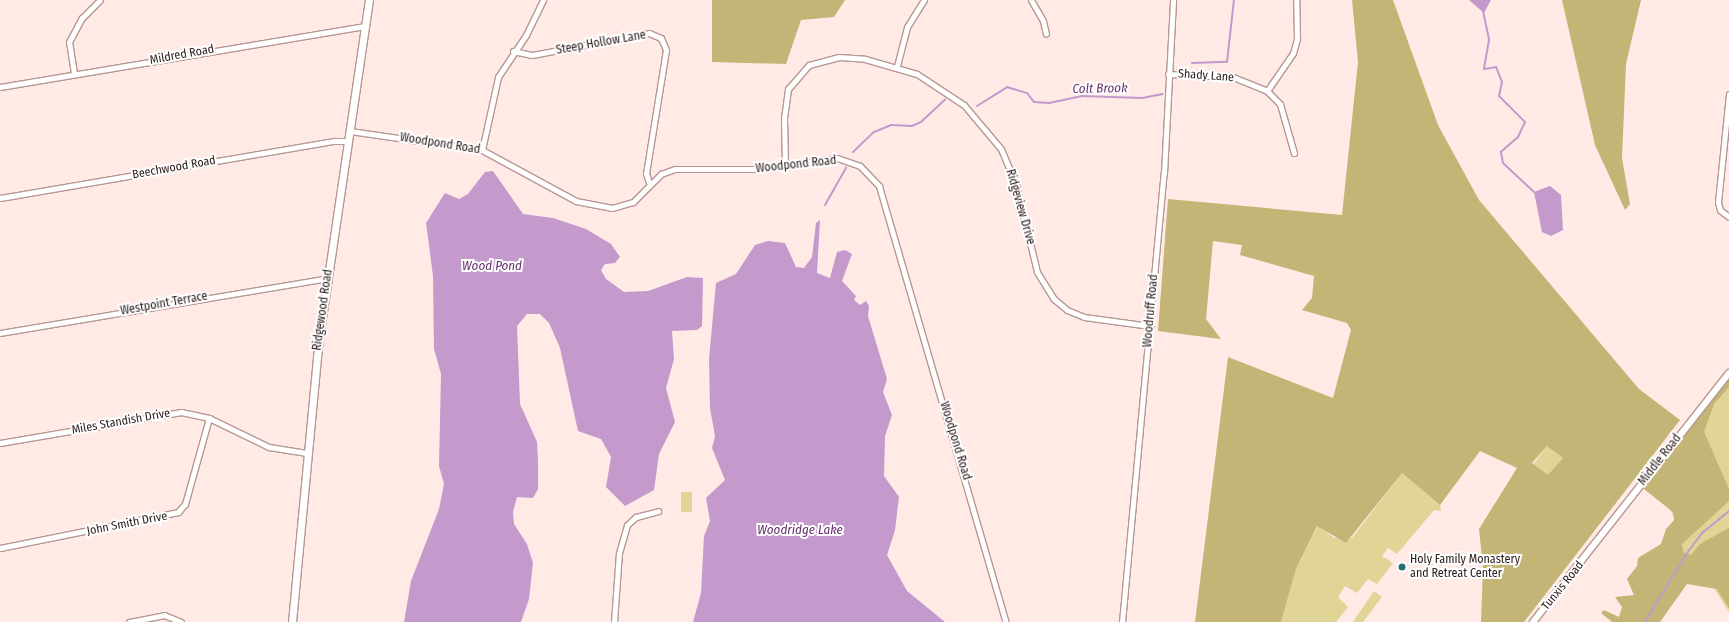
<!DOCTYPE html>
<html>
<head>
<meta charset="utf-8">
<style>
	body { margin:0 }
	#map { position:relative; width:1729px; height:622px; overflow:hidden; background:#ffeae6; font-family:"Fira Sans Condensed",sans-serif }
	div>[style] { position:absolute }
	.green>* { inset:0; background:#e0d496; transform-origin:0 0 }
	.forest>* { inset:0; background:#c2b575 }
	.water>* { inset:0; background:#c499cc }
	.stream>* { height:2px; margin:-1px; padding:0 1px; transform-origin:1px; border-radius:1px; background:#c499cc }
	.roads { filter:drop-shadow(1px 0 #b79792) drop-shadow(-1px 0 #b79792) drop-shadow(0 1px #b79792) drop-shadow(0 -1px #b79792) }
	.minor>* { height:5px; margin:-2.5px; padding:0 2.5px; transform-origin:2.5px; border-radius:2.5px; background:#fff }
	.tertiary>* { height:6px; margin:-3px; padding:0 3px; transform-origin:3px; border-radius:3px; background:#fff }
	.secondary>* { height:7px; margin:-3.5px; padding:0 3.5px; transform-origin:3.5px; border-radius:3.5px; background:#fff }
	.dots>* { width:11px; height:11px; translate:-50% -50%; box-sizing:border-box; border:2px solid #fff; border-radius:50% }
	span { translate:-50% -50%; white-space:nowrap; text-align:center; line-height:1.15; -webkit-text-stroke:4px #fff; paint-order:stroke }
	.street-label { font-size:12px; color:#2e211f }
	.poi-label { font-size:12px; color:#2e211f }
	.left { translate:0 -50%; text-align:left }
	.water-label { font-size:13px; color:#65316f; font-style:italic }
</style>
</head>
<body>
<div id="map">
	<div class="green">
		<div style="clip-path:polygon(1729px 383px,1729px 612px,1695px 558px,1684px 553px,1678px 523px,1652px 481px)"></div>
		<div style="left:1547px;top:446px;width:20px;height:23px;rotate:37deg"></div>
		<div style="clip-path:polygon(1402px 473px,1440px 505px,1441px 511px,1434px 510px,1397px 554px,1388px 548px,1382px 556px,1393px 563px,1377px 584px,1368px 579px,1357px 593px,1345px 586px,1338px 597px,1348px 607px,1336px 622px,1281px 622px,1296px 569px,1318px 525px,1334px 538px,1352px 538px)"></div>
		<div style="left:681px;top:492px;width:11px;height:20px"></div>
		<div style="clip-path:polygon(1374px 591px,1382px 597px,1363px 622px,1353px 622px)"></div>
	</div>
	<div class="forest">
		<div style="clip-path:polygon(712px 0,845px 0,834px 17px,801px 20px,786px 64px,712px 62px)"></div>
		<div style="clip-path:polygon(evenodd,1352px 0,1393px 0,1438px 125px,1479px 200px,1639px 389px,1680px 420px,1524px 622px,1481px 622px,1483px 568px,1479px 529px,1517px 468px,1480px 451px,1440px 505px,1402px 473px,1346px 543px,1317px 526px,1296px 569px,1281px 622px,1195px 622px,1228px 357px,1333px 398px,1351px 330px,1347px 323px,1302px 310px,1312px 298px,1314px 276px,1240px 255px,1242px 245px,1213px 241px,1206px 319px,1221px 339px,1158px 331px,1168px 199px,1342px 215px,1358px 62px,1352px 0,1547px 446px,1563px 458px,1548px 475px,1532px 463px,1547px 446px)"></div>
		<div style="clip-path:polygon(1562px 0,1641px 0,1626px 64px,1622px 158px,1630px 204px,1625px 210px,1595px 145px)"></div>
		<div style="clip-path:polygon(1729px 373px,1729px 387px,1714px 404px,1704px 432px,1729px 489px,1729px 501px,1682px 544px,1684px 553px,1691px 555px,1700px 544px,1729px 528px,1729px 608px,1717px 589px,1687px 584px,1660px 622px,1612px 622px,1601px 613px,1604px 610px,1619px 617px,1622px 607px,1615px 597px,1634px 595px,1627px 579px,1637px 566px,1638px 558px,1661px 544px,1666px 529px,1674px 520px,1673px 512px,1640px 486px)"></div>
	</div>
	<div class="water">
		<div style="clip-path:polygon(1469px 0,1491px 0,1484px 13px)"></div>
		<div style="clip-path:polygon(493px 171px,523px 214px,553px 218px,586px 229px,611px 244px,620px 257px,615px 263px,605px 264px,601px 270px,606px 279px,624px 292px,648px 291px,687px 277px,703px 278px,702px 326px,697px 330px,672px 331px,674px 359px,666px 388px,675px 422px,659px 454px,654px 490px,625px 506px,606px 487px,611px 457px,601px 439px,578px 431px,560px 348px,549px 323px,540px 314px,527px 314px,517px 326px,520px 404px,537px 442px,538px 461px,538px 489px,533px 498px,517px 497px,513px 512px,514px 524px,527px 544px,533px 563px,529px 599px,521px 622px,404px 622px,411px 581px,439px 509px,444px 484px,439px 466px,441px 374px,434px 349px,433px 276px,426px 223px,445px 193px,459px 199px,468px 194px,485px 172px)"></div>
		<div style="clip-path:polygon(1550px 186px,1561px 195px,1563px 230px,1551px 236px,1542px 232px,1534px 192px)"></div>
		<div style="clip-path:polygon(820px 220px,817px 273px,830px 278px,837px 252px,845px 250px,852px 254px,842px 281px,856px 296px,854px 300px,860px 305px,866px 301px,869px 306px,868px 316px,887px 379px,883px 392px,892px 415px,885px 436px,884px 476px,899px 497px,895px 530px,887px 555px,907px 591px,945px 622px,693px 622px,701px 593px,704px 536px,710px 521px,706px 498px,725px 480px,712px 448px,715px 436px,710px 408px,709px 359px,716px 283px,736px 274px,755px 245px,768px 241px,785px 243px,796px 267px,804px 268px,812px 257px,816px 223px)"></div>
	</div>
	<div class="stream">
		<div style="left:1483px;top:11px;width:30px;rotate:78deg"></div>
		<div style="left:1489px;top:40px;width:29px;rotate:100deg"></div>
		<div style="left:1484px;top:69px;width:12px;rotate:-9deg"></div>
		<div style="left:1496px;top:67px;width:16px;rotate:68deg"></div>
		<div style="left:1502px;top:82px;width:14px;rotate:102deg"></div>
		<div style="left:1499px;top:96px;width:37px;rotate:45deg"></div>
		<div style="left:1525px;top:122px;width:17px;rotate:115deg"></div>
		<div style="left:1518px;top:137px;width:23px;rotate:139deg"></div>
		<div style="left:1501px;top:152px;width:11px;rotate:80deg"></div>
		<div style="left:1503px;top:163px;width:42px;rotate:43.1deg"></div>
		<div style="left:1192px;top:63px;width:35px;rotate:-2deg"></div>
		<div style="left:1227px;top:62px;width:62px;rotate:-83.6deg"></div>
		<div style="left:977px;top:106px;width:36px;rotate:-32deg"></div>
		<div style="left:1007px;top:87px;width:21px;rotate:17deg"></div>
		<div style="left:1027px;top:93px;width:11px;rotate:52deg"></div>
		<div style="left:1034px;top:102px;width:15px;rotate:4deg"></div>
		<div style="left:1049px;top:103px;width:34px;rotate:-12deg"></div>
		<div style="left:1082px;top:96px;width:60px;rotate:1.9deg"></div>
		<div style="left:1142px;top:98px;width:21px;rotate:-11deg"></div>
		<div style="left:853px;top:152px;width:29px;rotate:-44deg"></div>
		<div style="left:874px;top:132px;width:18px;rotate:-22deg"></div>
		<div style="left:891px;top:125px;width:21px;rotate:3deg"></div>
		<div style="left:912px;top:126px;width:10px;rotate:-24deg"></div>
		<div style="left:921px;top:122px;width:33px;rotate:-43deg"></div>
		<div style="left:825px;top:205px;width:43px;rotate:-60.4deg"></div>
		<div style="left:1645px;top:622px;width:81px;rotate:-58.7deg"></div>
		<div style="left:1687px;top:553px;width:25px;rotate:-53deg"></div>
		<div style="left:1702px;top:533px;width:35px;rotate:-39deg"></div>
	</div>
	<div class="roads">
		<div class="minor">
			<div style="left:1031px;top:0;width:24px;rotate:60deg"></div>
			<div style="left:1043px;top:21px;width:13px;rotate:77deg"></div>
			<div style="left:513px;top:51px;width:19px;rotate:12deg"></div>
			<div style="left:532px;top:55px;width:119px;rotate:-10.6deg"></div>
			<div style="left:649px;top:33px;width:13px;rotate:23deg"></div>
			<div style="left:661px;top:38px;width:13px;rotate:67deg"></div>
			<div style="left:666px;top:50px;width:125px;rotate:99.2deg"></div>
			<div style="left:646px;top:173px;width:10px;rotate:73deg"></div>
			<div style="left:897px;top:66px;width:40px;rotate:-75.6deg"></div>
			<div style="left:907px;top:27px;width:32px;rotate:-58deg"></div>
			<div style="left:74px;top:73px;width:31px;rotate:-99deg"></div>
			<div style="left:69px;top:42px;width:27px;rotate:-62deg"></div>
			<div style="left:82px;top:18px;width:25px;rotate:-45deg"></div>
			<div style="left:1168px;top:74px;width:65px;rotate:2.6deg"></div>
			<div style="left:1233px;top:77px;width:37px;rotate:22deg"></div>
			<div style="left:1267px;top:91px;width:18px;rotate:45deg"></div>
			<div style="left:1280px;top:104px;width:51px;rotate:74.1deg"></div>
			<div style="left:0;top:87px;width:370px;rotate:-9.5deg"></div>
			<div style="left:1267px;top:91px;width:46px;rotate:-55.6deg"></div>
			<div style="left:1293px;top:53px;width:15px;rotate:-74deg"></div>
			<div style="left:1297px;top:39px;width:39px;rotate:-91deg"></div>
			<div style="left:1729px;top:94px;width:109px;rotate:95.8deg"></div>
			<div style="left:1718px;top:202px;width:8px;rotate:76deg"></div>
			<div style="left:1720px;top:210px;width:11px;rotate:38deg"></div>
			<div style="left:350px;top:131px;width:133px;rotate:8.2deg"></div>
			<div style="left:482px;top:150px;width:107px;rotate:28.5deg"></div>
			<div style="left:576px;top:201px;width:37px;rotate:11deg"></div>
			<div style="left:612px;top:208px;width:22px;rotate:-16deg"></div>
			<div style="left:633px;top:202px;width:40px;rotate:-45deg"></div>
			<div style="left:661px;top:174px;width:15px;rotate:-20deg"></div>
			<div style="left:675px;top:169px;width:83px"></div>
			<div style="left:758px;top:169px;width:80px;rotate:-7.9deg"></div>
			<div style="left:837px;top:158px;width:24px;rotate:19deg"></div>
			<div style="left:860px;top:166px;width:28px;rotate:46deg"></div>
			<div style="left:879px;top:186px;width:454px;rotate:73.8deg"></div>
			<div style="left:482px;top:150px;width:75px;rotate:-77.6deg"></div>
			<div style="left:498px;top:77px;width:50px;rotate:-56.3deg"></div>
			<div style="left:526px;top:35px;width:39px;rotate:-64deg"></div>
			<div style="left:785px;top:163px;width:45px;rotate:-91.3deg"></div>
			<div style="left:784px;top:118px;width:29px;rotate:-82deg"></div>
			<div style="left:788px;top:89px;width:32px;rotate:-49deg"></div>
			<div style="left:809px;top:65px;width:31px;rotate:-15deg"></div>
			<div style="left:839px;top:57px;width:26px;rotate:4deg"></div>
			<div style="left:865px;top:59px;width:54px;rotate:16.1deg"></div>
			<div style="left:917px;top:74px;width:56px;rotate:33.4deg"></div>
			<div style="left:964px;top:105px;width:57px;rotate:49.9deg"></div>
			<div style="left:1001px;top:149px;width:39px;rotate:67deg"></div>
			<div style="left:1016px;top:185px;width:89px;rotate:76.4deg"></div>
			<div style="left:1037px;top:272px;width:32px;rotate:58deg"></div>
			<div style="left:1054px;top:299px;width:17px;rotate:40deg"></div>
			<div style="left:1067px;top:310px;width:18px;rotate:22deg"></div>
			<div style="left:1084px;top:317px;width:67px;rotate:7.8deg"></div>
			<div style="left:0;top:198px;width:339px;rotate:-9.7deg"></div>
			<div style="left:334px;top:141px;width:14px"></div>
			<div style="left:0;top:333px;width:333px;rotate:-9.5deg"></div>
			<div style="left:0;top:443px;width:184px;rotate:-9.7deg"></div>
			<div style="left:181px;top:412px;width:29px;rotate:12deg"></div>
			<div style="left:209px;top:418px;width:67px;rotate:25.8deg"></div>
			<div style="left:269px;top:447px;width:38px;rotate:9deg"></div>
			<div style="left:0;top:548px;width:182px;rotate:-11.4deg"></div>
			<div style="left:178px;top:512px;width:11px;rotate:-49deg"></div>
			<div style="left:185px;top:504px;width:89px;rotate:-74.4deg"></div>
			<div style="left:129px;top:622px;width:36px;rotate:-11deg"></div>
			<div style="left:164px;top:615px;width:18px;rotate:22deg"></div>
			<div style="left:614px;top:622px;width:69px;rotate:-85.9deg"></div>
			<div style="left:619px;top:553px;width:29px;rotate:-74deg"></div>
			<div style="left:627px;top:525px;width:12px;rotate:-42deg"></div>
			<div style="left:636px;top:517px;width:23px;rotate:-15deg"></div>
			<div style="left:1122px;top:622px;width:451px;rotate:-84.7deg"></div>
			<div style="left:1164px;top:173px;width:173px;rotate:-87deg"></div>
		</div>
		<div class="tertiary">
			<div style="left:1533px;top:622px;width:317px;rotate:-51.8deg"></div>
		</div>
		<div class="secondary">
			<div style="left:292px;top:622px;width:278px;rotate:-84.6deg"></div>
			<div style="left:318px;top:345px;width:349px;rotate:-81.6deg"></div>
		</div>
	</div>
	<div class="dots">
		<div style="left:1402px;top:567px;background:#236e73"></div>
	</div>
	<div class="street-label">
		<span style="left:601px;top:43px;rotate:-10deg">Steep Hollow Lane</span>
		<span style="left:182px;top:55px;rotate:-10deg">Mildred Road</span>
		<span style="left:1206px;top:76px;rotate:4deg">Shady Lane</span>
		<span style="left:440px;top:144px;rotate:9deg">Woodpond Road</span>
		<span style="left:796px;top:165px;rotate:-6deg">Woodpond Road</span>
		<span style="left:174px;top:168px;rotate:-10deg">Beechwood Road</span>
		<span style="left:1020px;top:207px;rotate:74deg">Ridgeview Drive</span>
		<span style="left:164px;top:304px;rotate:-10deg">Westpoint Terrace</span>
		<span style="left:323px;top:310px;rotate:-82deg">Ridgewood Road</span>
		<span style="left:1151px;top:311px;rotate:-85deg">Woodruff Road</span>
		<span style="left:121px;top:422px;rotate:-10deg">Miles Standish Drive</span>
		<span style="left:955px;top:441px;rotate:73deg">Woodpond Road</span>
		<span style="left:1660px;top:460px;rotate:-52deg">Middle Road</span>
		<span style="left:127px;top:524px;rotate:-11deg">John Smith Drive</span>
		<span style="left:1563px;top:586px;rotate:-51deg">Tunxis Road</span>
	</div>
	<div class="poi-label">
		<span class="left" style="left:1410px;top:567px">Holy Family Monastery<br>and Retreat Center</span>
	</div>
	<div class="water-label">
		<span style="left:1100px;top:89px;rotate:-1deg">Colt Brook</span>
		<span style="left:492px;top:266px">Wood Pond</span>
		<span style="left:800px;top:530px">Woodridge Lake</span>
	</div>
</div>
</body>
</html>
